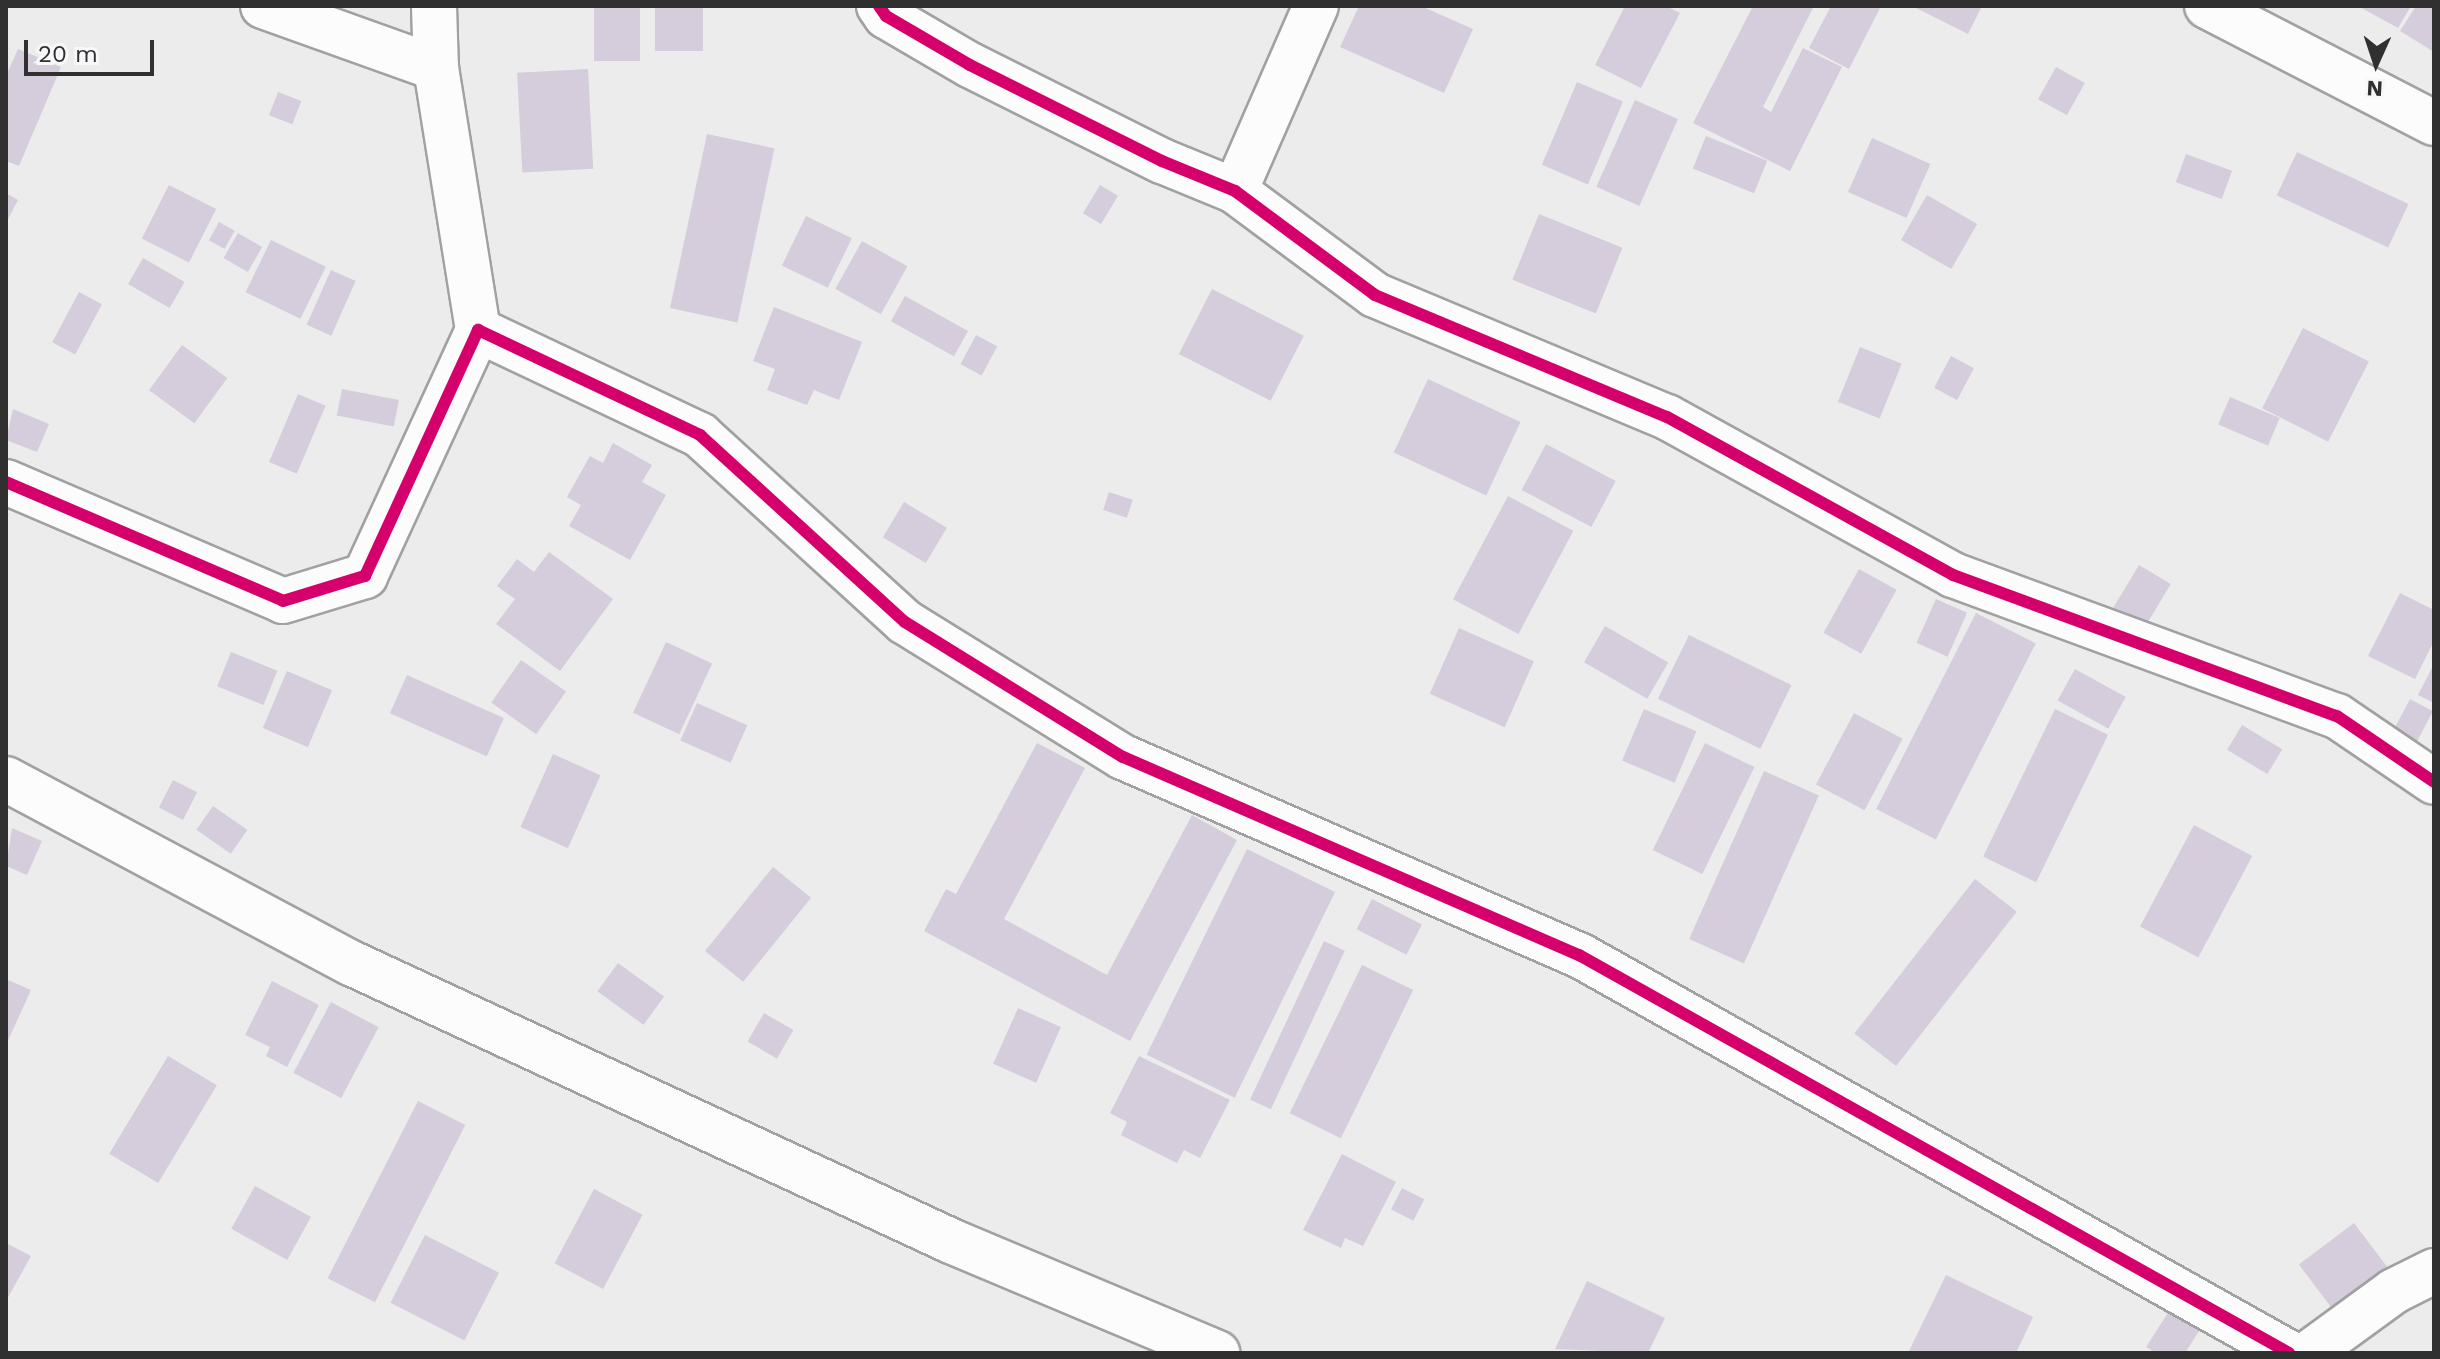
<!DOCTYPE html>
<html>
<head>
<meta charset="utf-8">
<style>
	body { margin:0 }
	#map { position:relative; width:2440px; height:1359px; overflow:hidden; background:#ececec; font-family:"Work Sans",sans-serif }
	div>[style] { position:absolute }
	.building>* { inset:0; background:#d5cddb; transform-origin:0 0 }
	.roads { filter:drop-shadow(2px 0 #a1a1a2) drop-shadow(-2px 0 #a1a1a2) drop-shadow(0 2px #a1a1a2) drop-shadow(0 -2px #a1a1a2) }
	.minor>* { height:44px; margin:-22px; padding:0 22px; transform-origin:22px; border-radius:22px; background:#fcfcfc }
	.cycleway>* { height:12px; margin:-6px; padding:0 6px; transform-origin:6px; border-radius:6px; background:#d6006c }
	span { translate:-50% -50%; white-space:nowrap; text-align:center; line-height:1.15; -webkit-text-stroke:7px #f8f8fa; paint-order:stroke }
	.frame { position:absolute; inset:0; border:8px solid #303030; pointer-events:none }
	.north { position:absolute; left:2336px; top:24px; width:80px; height:80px; -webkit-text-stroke:6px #f8f8fa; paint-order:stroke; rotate:183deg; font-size:22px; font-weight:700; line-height:32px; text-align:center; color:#303030 }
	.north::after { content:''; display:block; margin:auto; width:28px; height:36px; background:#303030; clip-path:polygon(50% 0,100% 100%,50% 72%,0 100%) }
	.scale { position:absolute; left:24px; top:40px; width:130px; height:36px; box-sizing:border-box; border:4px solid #303030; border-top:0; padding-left:10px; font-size:24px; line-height:28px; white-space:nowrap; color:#303030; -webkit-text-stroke:6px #f8f8fa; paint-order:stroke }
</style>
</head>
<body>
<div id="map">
	<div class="building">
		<div style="left:594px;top:6px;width:46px;height:55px"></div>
		<div style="left:655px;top:6px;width:48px;height:45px"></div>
		<div style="clip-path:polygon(1359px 6px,1421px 6px,1473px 29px,1444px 93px,1340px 47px)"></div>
		<div style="clip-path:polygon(1625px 6px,1666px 6px,1680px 13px,1641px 88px,1595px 65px)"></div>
		<div style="clip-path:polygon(1753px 6px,1814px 6px,1763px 107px,1771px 112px,1803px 48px,1842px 67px,1790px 171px,1693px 123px)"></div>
		<div style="clip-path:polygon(1831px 6px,1881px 6px,1849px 69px,1809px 48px)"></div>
		<div style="clip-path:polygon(1912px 6px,1982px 6px,1968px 34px)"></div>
		<div style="clip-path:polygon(2358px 6px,2411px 6px,2398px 28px)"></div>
		<div style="clip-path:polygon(2416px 6px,2434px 6px,2434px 52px,2400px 31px)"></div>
		<div style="clip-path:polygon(18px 49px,61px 67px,19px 166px,6px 161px,6px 76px)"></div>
		<div style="left:2056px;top:67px;width:33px;height:37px;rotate:29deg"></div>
		<div style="left:588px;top:69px;width:100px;height:71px;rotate:87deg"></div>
		<div style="left:1577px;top:82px;width:50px;height:90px;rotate:23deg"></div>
		<div style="left:278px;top:92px;width:25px;height:25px;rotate:21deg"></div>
		<div style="left:1635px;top:100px;width:47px;height:95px;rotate:24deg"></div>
		<div style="left:707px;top:134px;width:69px;height:178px;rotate:12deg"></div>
		<div style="left:1706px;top:136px;width:66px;height:35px;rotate:22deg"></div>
		<div style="left:1872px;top:138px;width:64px;height:59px;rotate:24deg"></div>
		<div style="left:2297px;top:152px;width:123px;height:48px;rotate:25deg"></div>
		<div style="left:2186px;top:154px;width:49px;height:30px;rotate:20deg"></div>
		<div style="left:169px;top:185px;width:53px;height:60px;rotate:27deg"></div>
		<div style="left:1100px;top:185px;width:21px;height:33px;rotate:31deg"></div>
		<div style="clip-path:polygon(6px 193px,18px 200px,6px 223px)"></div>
		<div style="left:1927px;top:195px;width:58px;height:52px;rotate:30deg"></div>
		<div style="left:1539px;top:214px;width:90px;height:71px;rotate:22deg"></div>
		<div style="left:806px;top:216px;width:51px;height:55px;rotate:26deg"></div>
		<div style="left:219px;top:222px;width:18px;height:21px;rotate:29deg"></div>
		<div style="left:238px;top:233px;width:28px;height:29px;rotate:30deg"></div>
		<div style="left:271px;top:240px;width:61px;height:58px;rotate:26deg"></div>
		<div style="left:862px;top:241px;width:52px;height:55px;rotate:29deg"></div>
		<div style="left:143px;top:258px;width:48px;height:30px;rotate:30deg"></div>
		<div style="left:331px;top:270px;width:27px;height:60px;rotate:24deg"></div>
		<div style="left:1212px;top:289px;width:103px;height:73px;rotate:27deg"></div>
		<div style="left:79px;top:292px;width:26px;height:57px;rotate:28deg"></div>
		<div style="left:905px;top:296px;width:72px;height:29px;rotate:29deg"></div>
		<div style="clip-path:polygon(774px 307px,862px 342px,839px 400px,814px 390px,807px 405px,767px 390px,775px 369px,753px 361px)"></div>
		<div style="left:2303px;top:328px;width:74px;height:90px;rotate:27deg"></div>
		<div style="left:976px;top:335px;width:24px;height:33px;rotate:28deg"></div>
		<div style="left:182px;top:345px;width:56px;height:56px;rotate:36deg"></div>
		<div style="left:1860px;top:347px;width:45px;height:59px;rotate:22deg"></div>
		<div style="left:1951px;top:356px;width:26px;height:36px;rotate:28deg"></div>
		<div style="left:1428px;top:379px;width:102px;height:81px;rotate:25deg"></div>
		<div style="left:342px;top:389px;width:58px;height:27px;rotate:11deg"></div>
		<div style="left:298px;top:394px;width:30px;height:74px;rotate:23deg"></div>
		<div style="left:2230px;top:397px;width:54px;height:30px;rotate:23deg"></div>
		<div style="clip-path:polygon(13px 409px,49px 424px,37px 452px,6px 440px)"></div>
		<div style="clip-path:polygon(613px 443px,652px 465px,642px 482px,666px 495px,630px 560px,569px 526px,581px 505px,567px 497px,590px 456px,603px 463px)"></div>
		<div style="left:1546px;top:444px;width:79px;height:52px;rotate:28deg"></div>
		<div style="left:1109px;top:492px;width:25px;height:19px;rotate:18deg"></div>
		<div style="left:1508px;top:496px;width:74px;height:117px;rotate:28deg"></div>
		<div style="left:904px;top:502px;width:50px;height:41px;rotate:31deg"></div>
		<div style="clip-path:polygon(549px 552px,613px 599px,560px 671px,496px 624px,515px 599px,497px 586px,517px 559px,534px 572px)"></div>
		<div style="left:2139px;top:565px;width:37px;height:50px;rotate:31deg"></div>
		<div style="left:1859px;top:569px;width:43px;height:73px;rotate:29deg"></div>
		<div style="clip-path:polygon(2400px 593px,2434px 610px,2434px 641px,2415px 679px,2368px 656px)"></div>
		<div style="left:1936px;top:599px;width:34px;height:48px;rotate:24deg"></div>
		<div style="left:1976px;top:613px;width:67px;height:220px;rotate:27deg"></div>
		<div style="left:1605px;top:626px;width:73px;height:42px;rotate:30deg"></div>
		<div style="left:1459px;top:628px;width:82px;height:72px;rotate:24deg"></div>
		<div style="left:1689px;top:635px;width:114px;height:71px;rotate:26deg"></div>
		<div style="left:666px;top:642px;width:51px;height:78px;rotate:25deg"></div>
		<div style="left:231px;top:652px;width:50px;height:37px;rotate:22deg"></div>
		<div style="left:521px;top:660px;width:55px;height:52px;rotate:35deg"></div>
		<div style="clip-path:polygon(2434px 664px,2434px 703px,2418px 695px)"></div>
		<div style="left:2075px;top:669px;width:58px;height:36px;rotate:29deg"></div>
		<div style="left:287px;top:671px;width:49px;height:62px;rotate:23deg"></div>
		<div style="left:407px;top:675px;width:106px;height:42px;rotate:24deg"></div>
		<div style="left:2410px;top:699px;width:26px;height:37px;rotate:28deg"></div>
		<div style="left:697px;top:703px;width:55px;height:41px;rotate:24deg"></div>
		<div style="left:1644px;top:709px;width:57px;height:56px;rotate:23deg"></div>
		<div style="left:2055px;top:709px;width:59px;height:164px;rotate:26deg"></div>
		<div style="left:1854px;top:713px;width:55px;height:81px;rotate:28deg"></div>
		<div style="left:2242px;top:725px;width:47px;height:29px;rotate:31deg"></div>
		<div style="clip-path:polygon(1037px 743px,1085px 768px,1004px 919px,1107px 975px,1192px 815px,1237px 840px,1130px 1041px,924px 931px,946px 889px,956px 894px)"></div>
		<div style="left:1705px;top:743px;width:55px;height:119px;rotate:26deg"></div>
		<div style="left:553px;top:754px;width:52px;height:80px;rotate:24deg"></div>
		<div style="left:1764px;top:771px;width:60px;height:184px;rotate:24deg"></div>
		<div style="left:173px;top:780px;width:27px;height:31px;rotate:27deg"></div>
		<div style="left:213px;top:806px;width:42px;height:29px;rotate:35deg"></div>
		<div style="left:2194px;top:825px;width:66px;height:115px;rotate:28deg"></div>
		<div style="clip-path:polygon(12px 828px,42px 841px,27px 875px,6px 866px)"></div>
		<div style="left:1247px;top:849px;width:98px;height:229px;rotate:26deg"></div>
		<div style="left:773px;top:867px;width:49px;height:108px;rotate:39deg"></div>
		<div style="left:1975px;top:879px;width:53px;height:196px;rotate:38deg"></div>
		<div style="left:1372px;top:899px;width:56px;height:34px;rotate:27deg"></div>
		<div style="left:1324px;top:941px;width:23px;height:175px;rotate:25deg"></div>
		<div style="left:618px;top:963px;width:57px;height:35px;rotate:36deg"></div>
		<div style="left:1362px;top:965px;width:57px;height:165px;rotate:26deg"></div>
		<div style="clip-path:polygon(6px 979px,31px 990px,6px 1045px)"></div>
		<div style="clip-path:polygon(272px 981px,319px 1005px,287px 1067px,266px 1056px,270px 1047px,245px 1035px)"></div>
		<div style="left:331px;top:1002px;width:54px;height:80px;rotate:28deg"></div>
		<div style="left:1018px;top:1008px;width:47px;height:61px;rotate:24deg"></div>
		<div style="left:764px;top:1013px;width:34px;height:33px;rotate:30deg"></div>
		<div style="left:168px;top:1056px;width:57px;height:114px;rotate:31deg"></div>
		<div style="clip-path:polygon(1139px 1056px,1230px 1100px,1200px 1158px,1184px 1150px,1177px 1163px,1121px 1135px,1127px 1122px,1110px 1113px)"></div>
		<div style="left:418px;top:1101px;width:53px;height:199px;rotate:27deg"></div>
		<div style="clip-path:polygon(1342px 1154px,1396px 1182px,1363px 1246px,1345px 1238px,1341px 1248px,1303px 1230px)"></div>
		<div style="left:255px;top:1186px;width:64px;height:49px;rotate:29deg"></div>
		<div style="left:1402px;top:1188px;width:25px;height:24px;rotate:27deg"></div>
		<div style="left:594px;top:1189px;width:55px;height:84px;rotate:28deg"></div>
		<div style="left:2354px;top:1223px;width:58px;height:69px;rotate:53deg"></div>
		<div style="left:425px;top:1235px;width:83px;height:76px;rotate:27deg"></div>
		<div style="clip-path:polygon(6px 1243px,31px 1256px,6px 1301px)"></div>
		<div style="clip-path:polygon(1946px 1275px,2033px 1317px,2016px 1353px,1908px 1353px)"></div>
		<div style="clip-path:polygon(1587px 1281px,1665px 1318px,1648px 1353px,1555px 1349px)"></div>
		<div style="clip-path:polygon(2171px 1308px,2201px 1328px,2185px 1353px,2156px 1353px,2146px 1347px)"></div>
	</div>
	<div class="roads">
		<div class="minor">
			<div style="left:263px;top:6px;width:184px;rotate:19.7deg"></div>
			<div style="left:434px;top:6px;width:62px;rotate:88.2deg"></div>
			<div style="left:436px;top:68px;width:265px;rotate:80.9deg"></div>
			<div style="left:879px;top:6px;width:12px;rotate:55deg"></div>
			<div style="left:886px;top:16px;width:97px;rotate:30.3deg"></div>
			<div style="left:970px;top:65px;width:215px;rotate:26.6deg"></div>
			<div style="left:1162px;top:161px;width:79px;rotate:22.3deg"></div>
			<div style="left:1235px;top:191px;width:174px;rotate:36.6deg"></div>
			<div style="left:1375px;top:295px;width:316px;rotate:22.7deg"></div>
			<div style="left:1667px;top:417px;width:327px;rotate:28.9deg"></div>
			<div style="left:1953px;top:575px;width:409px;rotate:20.2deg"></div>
			<div style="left:2337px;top:716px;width:117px;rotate:34.2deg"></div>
			<div style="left:2207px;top:6px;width:255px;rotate:27.3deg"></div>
			<div style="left:1235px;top:191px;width:202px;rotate:-66.4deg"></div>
			<div style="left:6px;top:482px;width:301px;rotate:23.2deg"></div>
			<div style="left:283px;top:601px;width:86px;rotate:-17deg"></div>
			<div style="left:365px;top:576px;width:271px;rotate:-65.3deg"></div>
			<div style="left:478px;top:330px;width:246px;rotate:25.3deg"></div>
			<div style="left:700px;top:435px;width:277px;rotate:42.4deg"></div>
			<div style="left:905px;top:622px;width:256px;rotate:31.8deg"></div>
			<div style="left:1123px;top:757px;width:497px;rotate:23.5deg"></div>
			<div style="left:1579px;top:955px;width:814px;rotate:29.27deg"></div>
			<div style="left:6px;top:779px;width:391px;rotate:28.1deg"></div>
			<div style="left:351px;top:963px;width:661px;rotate:24.86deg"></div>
			<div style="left:951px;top:1241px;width:289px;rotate:22.8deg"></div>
			<div style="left:2309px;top:1353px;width:105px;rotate:-36.1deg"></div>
			<div style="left:2394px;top:1291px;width:45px;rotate:-26.6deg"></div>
		</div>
	</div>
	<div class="cycleway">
		<div style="left:879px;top:6px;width:12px;rotate:55deg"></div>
		<div style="left:886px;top:16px;width:97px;rotate:30.3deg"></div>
		<div style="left:970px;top:65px;width:215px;rotate:26.6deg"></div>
		<div style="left:1162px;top:161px;width:79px;rotate:22.3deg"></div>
		<div style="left:1235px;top:191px;width:174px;rotate:36.6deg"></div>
		<div style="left:1375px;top:295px;width:316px;rotate:22.7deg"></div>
		<div style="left:1667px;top:417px;width:327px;rotate:28.9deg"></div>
		<div style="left:1953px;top:575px;width:409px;rotate:20.2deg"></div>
		<div style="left:2337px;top:716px;width:117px;rotate:34.2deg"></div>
		<div style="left:6px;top:482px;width:301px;rotate:23.2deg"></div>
		<div style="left:283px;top:601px;width:86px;rotate:-17deg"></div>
		<div style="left:365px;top:576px;width:271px;rotate:-65.3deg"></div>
		<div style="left:478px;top:330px;width:246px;rotate:25.3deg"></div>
		<div style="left:700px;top:435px;width:277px;rotate:42.4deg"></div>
		<div style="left:905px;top:622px;width:256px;rotate:31.8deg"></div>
		<div style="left:1123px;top:757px;width:497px;rotate:23.5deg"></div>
		<div style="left:1579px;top:955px;width:814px;rotate:29.27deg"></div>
	</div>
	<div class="frame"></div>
	<div class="north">N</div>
	<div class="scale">20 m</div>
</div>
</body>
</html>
